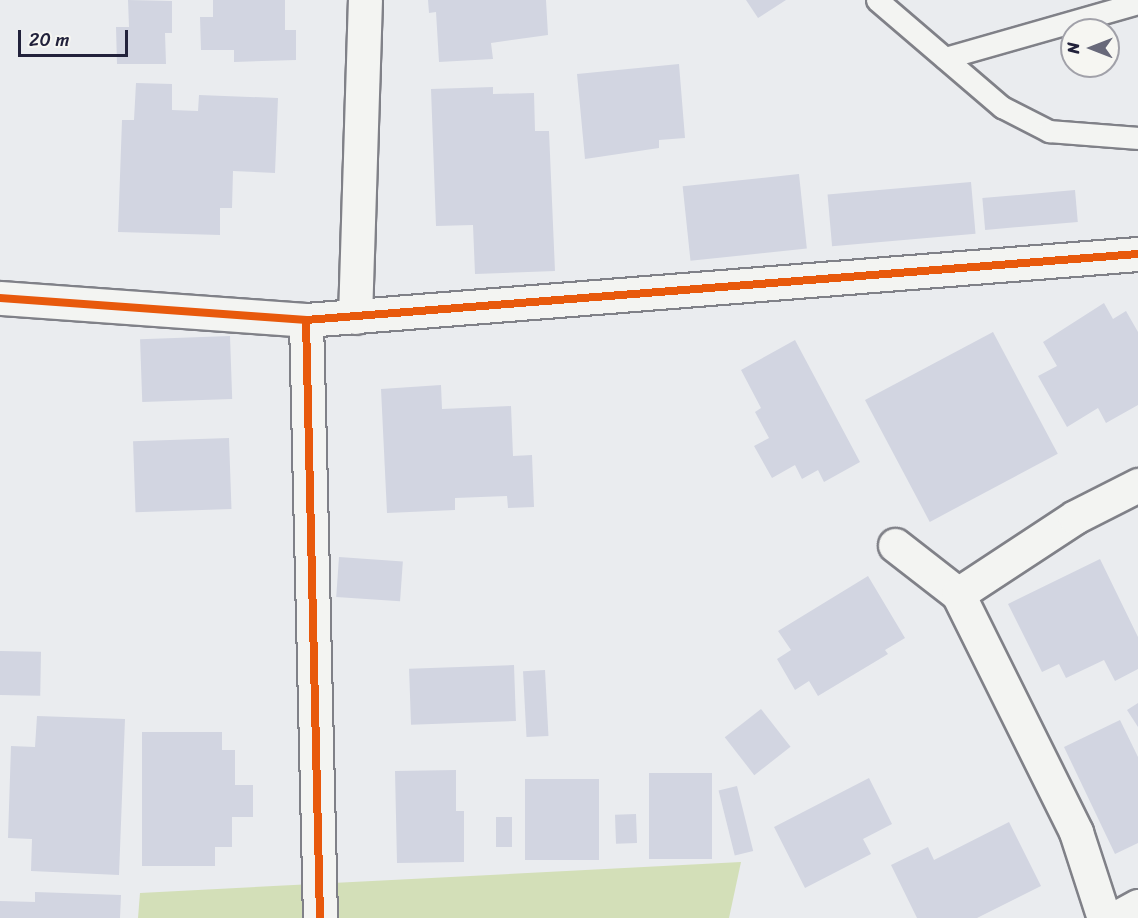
<!DOCTYPE html>
<html>
<head>
<meta charset="utf-8">
<style>
	body { margin:0 }
	#map { position:relative; width:1138px; height:918px; overflow:hidden; background:#eaecef; font-family:Sriracha,sans-serif }
	div>[style] { position:absolute }
	.green>* { inset:0; background:#d3dfb8 }
	.building>* { inset:0; background:#d2d5e1; transform-origin:0 0 }
	.roads { filter:drop-shadow(2px 0 #808188) drop-shadow(-2px 0 #808188) drop-shadow(0 2px #808188) drop-shadow(0 -2px #808188) }
	.lane>* { height:21px; margin:-10.5px; padding:0 10.5px; transform-origin:10.5px; border-radius:10.5px; background:#f3f4f2 }
	.street>* { height:33px; margin:-16.5px; padding:0 16.5px; transform-origin:16.5px; border-radius:16.5px; background:#f3f4f2 }
	.cycleway>* { height:8px; margin:-4px; padding:0 4px; transform-origin:4px; border-radius:4px; background:#e8590c }
	span { translate:-50% -50%; white-space:nowrap; text-align:center; line-height:1.15; -webkit-text-stroke:4.5px #f6f6f2; paint-order:stroke }
	.north { position:absolute; left:1060px; top:18px; width:60px; height:60px; box-sizing:border-box; background:#f6f6f2; border:2px solid #a1a1a9; border-radius:50%; rotate:270deg; font-size:16px; font-weight:700; line-height:24px; text-align:center; color:#22223b }
	.north::after { content:''; display:block; margin:auto; width:21px; height:27px; background:#68697a; clip-path:polygon(50% 0,100% 100%,50% 72%,0 100%) }
	.scale { position:absolute; left:18px; top:30px; width:110px; height:27px; box-sizing:border-box; border:3px solid #22223b; border-top:0; padding-left:8px; font-size:18px; line-height:21px; white-space:nowrap; color:#22223b; -webkit-text-stroke:4px #f6f6f2; paint-order:stroke }
</style>
</head>
<body>
<div id="map">
	<div class="green">
		<div style="clip-path:polygon(741px 862px,729px 918px,138px 918px,140px 893px)"></div>
	</div>
	<div class="building">
		<div style="clip-path:polygon(128px 0,172px 1px,172px 33px,165px 33px,166px 64px,117px 64px,116px 27px,129px 27px)"></div>
		<div style="clip-path:polygon(213px 0,285px 0,285px 30px,296px 30px,296px 60px,234px 62px,234px 50px,201px 50px,200px 17px,213px 17px)"></div>
		<div style="clip-path:polygon(428px 0,546px 0,548px 35px,491px 43px,493px 59px,439px 62px,436px 12px,429px 13px)"></div>
		<div style="clip-path:polygon(746px 0,786px 0,758px 18px)"></div>
		<div style="clip-path:polygon(679px 64px,685px 138px,659px 140px,659px 148px,585px 159px,577px 74px)"></div>
		<div style="clip-path:polygon(136px 83px,172px 84px,172px 110px,198px 111px,199px 95px,278px 98px,275px 173px,233px 171px,232px 208px,220px 208px,220px 235px,118px 232px,122px 120px,134px 120px)"></div>
		<div style="clip-path:polygon(493px 87px,493px 94px,534px 93px,535px 131px,549px 131px,555px 271px,475px 274px,473px 225px,436px 226px,431px 89px)"></div>
		<div style="left:799px;top:174px;width:75px;height:117px;rotate:84deg"></div>
		<div style="left:971px;top:182px;width:52px;height:144px;rotate:85deg"></div>
		<div style="left:1075px;top:190px;width:32px;height:93px;rotate:85deg"></div>
		<div style="clip-path:polygon(1104px 303px,1113px 319px,1126px 311px,1138px 332px,1138px 405px,1106px 423px,1098px 408px,1067px 427px,1038px 376px,1057px 366px,1043px 342px)"></div>
		<div style="left:993px;top:332px;width:138px;height:145px;rotate:62deg"></div>
		<div style="left:230px;top:336px;width:63px;height:90px;rotate:88deg"></div>
		<div style="clip-path:polygon(795px 340px,860px 462px,824px 482px,818px 470px,802px 479px,795px 465px,772px 478px,754px 446px,769px 438px,755px 412px,761px 408px,741px 370px)"></div>
		<div style="clip-path:polygon(441px 385px,442px 409px,511px 406px,513px 456px,532px 455px,534px 507px,508px 508px,507px 496px,455px 498px,455px 510px,387px 513px,381px 389px)"></div>
		<div style="left:229px;top:438px;width:71px;height:96px;rotate:88deg"></div>
		<div style="left:339px;top:557px;width:64px;height:40px;rotate:4deg"></div>
		<div style="clip-path:polygon(1100px 559px,1138px 637px,1138px 669px,1115px 681px,1104px 660px,1066px 678px,1059px 664px,1042px 672px,1008px 604px)"></div>
		<div style="clip-path:polygon(868px 576px,905px 638px,885px 650px,888px 654px,818px 696px,809px 681px,795px 690px,777px 659px,791px 650px,778px 631px)"></div>
		<div style="left:0;top:651px;width:41px;height:44px;rotate:1deg"></div>
		<div style="left:514px;top:665px;width:56px;height:105px;rotate:88deg"></div>
		<div style="left:545px;top:670px;width:66px;height:22px;rotate:87deg"></div>
		<div style="clip-path:polygon(1138px 703px,1138px 727px,1127px 710px)"></div>
		<div style="left:761px;top:709px;width:48px;height:46px;rotate:52deg"></div>
		<div style="clip-path:polygon(37px 716px,125px 719px,119px 875px,31px 871px,32px 839px,8px 838px,11px 746px,35px 747px)"></div>
		<div style="clip-path:polygon(1120px 720px,1138px 757px,1138px 843px,1115px 854px,1064px 747px)"></div>
		<div style="clip-path:polygon(142px 732px,222px 732px,222px 750px,235px 750px,235px 785px,253px 785px,253px 817px,232px 817px,232px 847px,215px 847px,215px 866px,142px 866px)"></div>
		<div style="clip-path:polygon(456px 770px,456px 811px,464px 811px,464px 862px,397px 863px,395px 771px)"></div>
		<div style="left:649px;top:773px;width:63px;height:86px"></div>
		<div style="clip-path:polygon(869px 778px,892px 824px,863px 839px,871px 854px,805px 888px,774px 827px)"></div>
		<div style="left:525px;top:779px;width:74px;height:81px"></div>
		<div style="left:737px;top:786px;width:67px;height:19px;rotate:76deg"></div>
		<div style="left:636px;top:814px;width:29px;height:21px;rotate:88deg"></div>
		<div style="left:496px;top:817px;width:16px;height:30px"></div>
		<div style="clip-path:polygon(1009px 822px,1041px 886px,977px 918px,917px 918px,891px 865px,928px 847px,934px 860px)"></div>
		<div style="clip-path:polygon(35px 892px,121px 895px,120px 918px,0 918px,0 901px,35px 902px)"></div>
	</div>
	<div class="roads">
		<div class="lane">
			<div style="left:877px;top:0;width:165px;rotate:40.6deg"></div>
			<div style="left:1002px;top:107px;width:53px;rotate:27.1deg"></div>
			<div style="left:1049px;top:131px;width:89px;rotate:4.5deg"></div>
			<div style="left:945px;top:58px;width:201px;rotate:-15.9deg"></div>
		</div>
		<div class="street">
			<div style="left:0;top:298px;width:307px;rotate:4.1deg"></div>
			<div style="left:306px;top:320px;width:835px;rotate:-4.54deg"></div>
			<div style="left:355px;top:317px;width:317px;rotate:-88.2deg"></div>
			<div style="left:306px;top:320px;width:598px;rotate:88.66deg"></div>
			<div style="left:895px;top:545px;width:80px;rotate:37.9deg"></div>
			<div style="left:958px;top:594px;width:266px;rotate:63.6deg"></div>
			<div style="left:1076px;top:832px;width:90px;rotate:72deg"></div>
			<div style="left:958px;top:594px;width:140px;rotate:-33.3deg"></div>
			<div style="left:1075px;top:517px;width:71px;rotate:-26.9deg"></div>
			<div style="left:1116px;top:918px;width:25px;rotate:-29deg"></div>
		</div>
	</div>
	<div class="cycleway">
		<div style="left:0;top:298px;width:307px;rotate:4.1deg"></div>
		<div style="left:306px;top:320px;width:835px;rotate:-4.54deg"></div>
		<div style="left:306px;top:320px;width:598px;rotate:88.66deg"></div>
	</div>
	<div class="north">N</div>
	<div class="scale">20 m</div>
</div>
</body>
</html>
